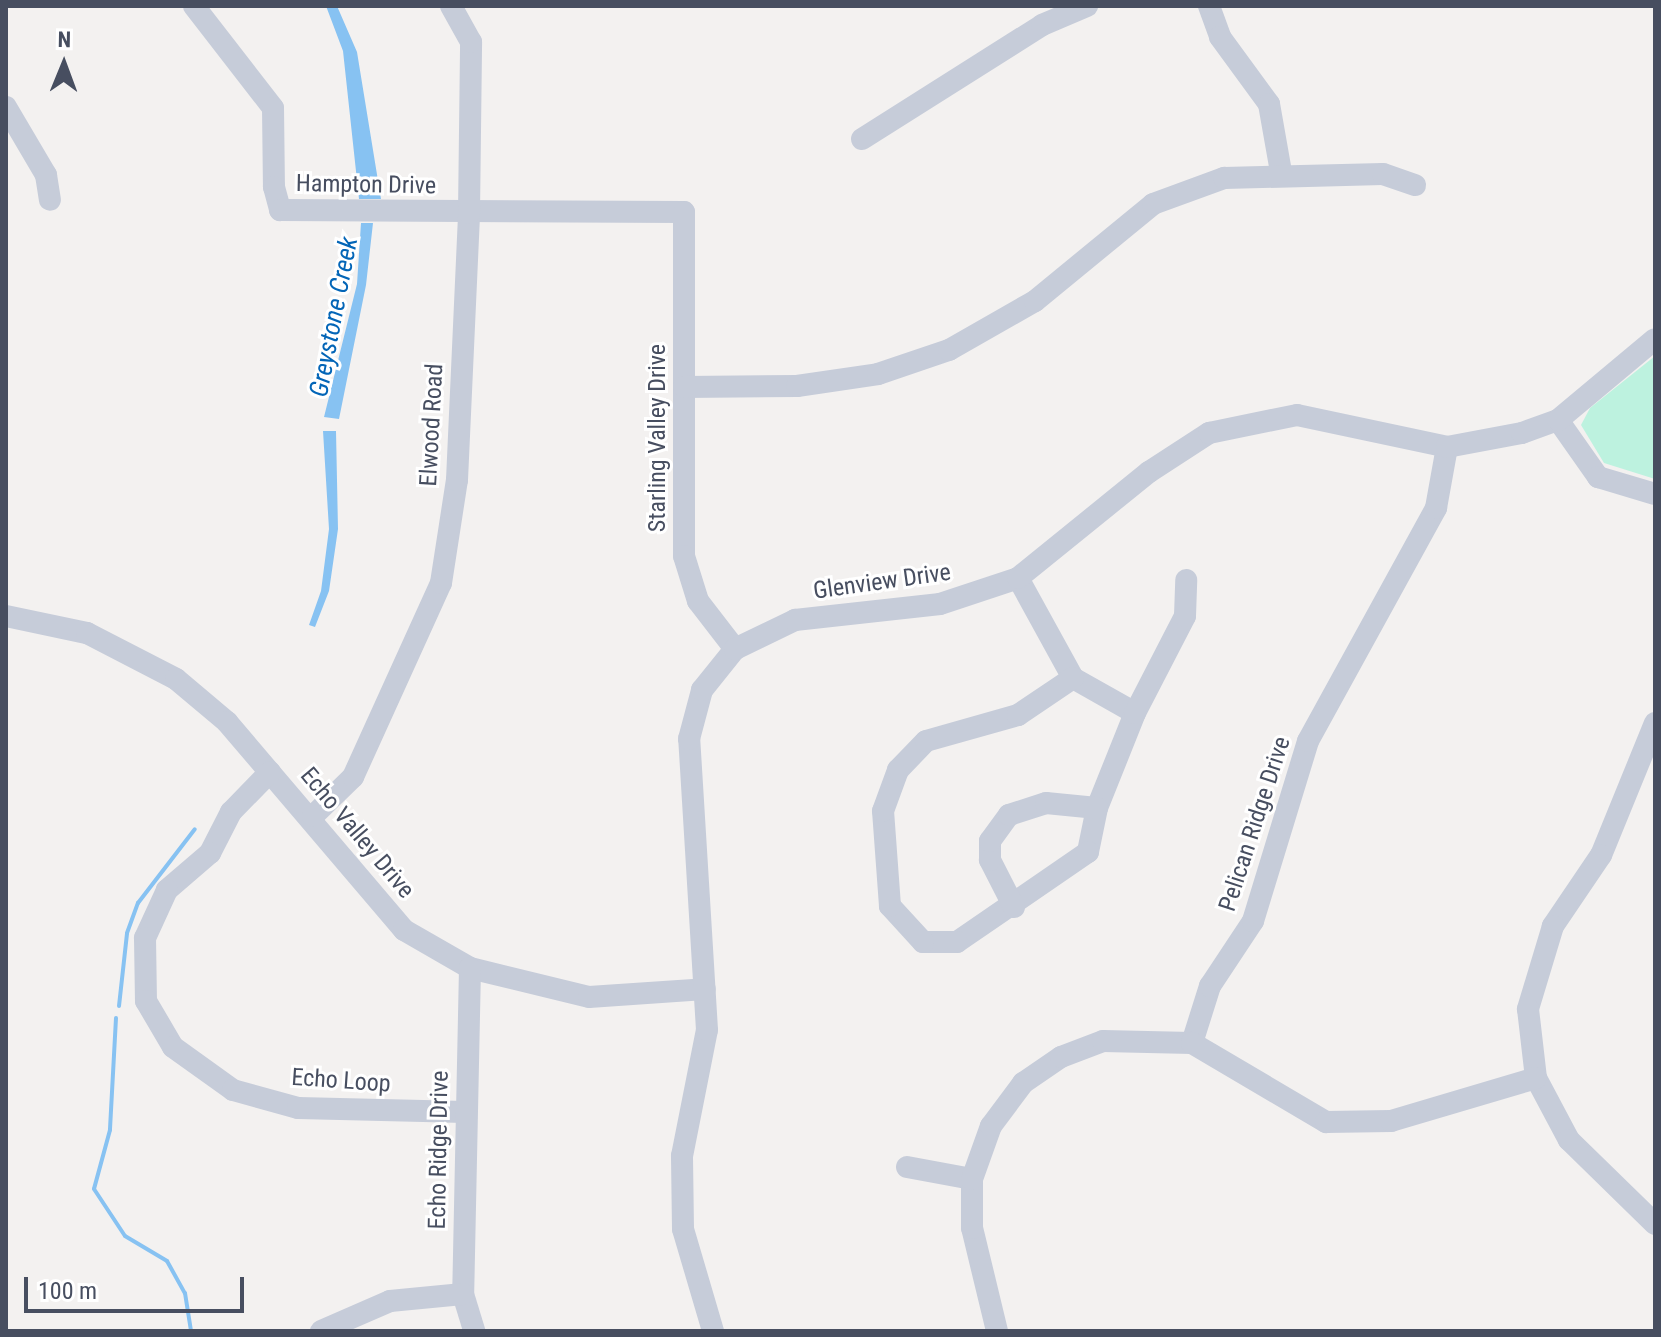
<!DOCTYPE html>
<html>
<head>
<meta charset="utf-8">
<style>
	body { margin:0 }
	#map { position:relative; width:1661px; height:1337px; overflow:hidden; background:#f3f1f0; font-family:"Roboto Condensed",sans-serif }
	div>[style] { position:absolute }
	.green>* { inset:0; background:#bdf2df }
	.water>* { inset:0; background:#87c2f2 }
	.stream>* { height:4px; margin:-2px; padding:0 2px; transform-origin:2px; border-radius:2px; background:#87c2f2 }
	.minor>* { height:22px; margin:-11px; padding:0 11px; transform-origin:11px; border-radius:11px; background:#c6ccd9 }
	span { translate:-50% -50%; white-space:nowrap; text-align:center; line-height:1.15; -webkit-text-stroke:6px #fff; paint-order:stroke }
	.street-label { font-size:24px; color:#474e60 }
	.water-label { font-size:26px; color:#0365b7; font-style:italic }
	.frame { position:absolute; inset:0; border:8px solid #474e60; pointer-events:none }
	.north { position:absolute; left:24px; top:24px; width:80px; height:80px; -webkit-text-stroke:6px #fff; paint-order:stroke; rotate:1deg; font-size:22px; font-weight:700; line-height:32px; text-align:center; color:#474e60 }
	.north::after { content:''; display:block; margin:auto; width:28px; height:36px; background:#474e60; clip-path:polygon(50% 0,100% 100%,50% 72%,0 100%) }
	.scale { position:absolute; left:24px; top:1277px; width:220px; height:36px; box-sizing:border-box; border:4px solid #474e60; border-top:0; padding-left:10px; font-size:24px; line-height:28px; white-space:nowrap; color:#474e60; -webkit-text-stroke:6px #fff; paint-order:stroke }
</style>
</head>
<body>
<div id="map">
	<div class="green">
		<div style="clip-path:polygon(1655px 356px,1655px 479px,1604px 463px,1581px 425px,1590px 408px)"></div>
	</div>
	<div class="water">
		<div style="clip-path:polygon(326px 6px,337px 6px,357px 52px,381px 199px,359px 199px,343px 51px)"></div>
		<div style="clip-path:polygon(361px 223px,373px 223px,366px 285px,339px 419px,324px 417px,357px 284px)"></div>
		<div style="clip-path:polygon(323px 431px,336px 431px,338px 529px,329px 591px,315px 627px,309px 625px,321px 591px,329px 529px)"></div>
	</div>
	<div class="stream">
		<div style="left:119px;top:1006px;width:73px;rotate:-83.7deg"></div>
		<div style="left:127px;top:933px;width:32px;rotate:-70deg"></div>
		<div style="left:138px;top:903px;width:93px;rotate:-52.4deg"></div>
		<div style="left:116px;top:1018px;width:112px;rotate:93.1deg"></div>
		<div style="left:110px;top:1130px;width:61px;rotate:105.2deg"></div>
		<div style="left:94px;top:1189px;width:56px;rotate:56.6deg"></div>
		<div style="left:125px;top:1236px;width:49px;rotate:30.8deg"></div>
		<div style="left:167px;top:1261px;width:37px;rotate:61deg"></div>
		<div style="left:185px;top:1293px;width:38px;rotate:81deg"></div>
	</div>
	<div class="minor">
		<div style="left:194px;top:6px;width:129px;rotate:52.2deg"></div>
		<div style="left:273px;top:108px;width:79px;rotate:89.3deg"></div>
		<div style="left:274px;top:187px;width:24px;rotate:75deg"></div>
		<div style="left:280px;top:210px;width:404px;rotate:0.3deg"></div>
		<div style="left:684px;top:212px;width:344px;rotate:90deg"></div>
		<div style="left:684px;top:556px;width:47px;rotate:72.7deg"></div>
		<div style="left:698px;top:601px;width:61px;rotate:52.4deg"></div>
		<div style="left:1209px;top:6px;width:33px;rotate:70deg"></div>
		<div style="left:1220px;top:37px;width:83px;rotate:53.8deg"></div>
		<div style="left:1269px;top:104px;width:69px;rotate:80deg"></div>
		<div style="left:6px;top:107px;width:79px;rotate:59.5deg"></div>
		<div style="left:46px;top:175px;width:25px;rotate:81deg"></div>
		<div style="left:862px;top:139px;width:213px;rotate:-32.3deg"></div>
		<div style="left:1042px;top:25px;width:49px;rotate:-22.9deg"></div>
		<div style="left:684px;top:387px;width:113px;rotate:-0.5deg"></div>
		<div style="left:797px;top:386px;width:82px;rotate:-8.4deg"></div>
		<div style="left:878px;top:374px;width:75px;rotate:-18.7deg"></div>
		<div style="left:949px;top:350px;width:99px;rotate:-29.7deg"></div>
		<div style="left:1035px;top:301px;width:153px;rotate:-39.4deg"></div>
		<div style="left:1153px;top:204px;width:76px;rotate:-20.1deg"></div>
		<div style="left:1224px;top:178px;width:159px;rotate:-1.4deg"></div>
		<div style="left:1383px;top:174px;width:34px;rotate:19deg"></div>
		<div style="left:1558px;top:420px;width:70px;rotate:54.9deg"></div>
		<div style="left:1598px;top:477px;width:59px;rotate:16.6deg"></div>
		<div style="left:1018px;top:578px;width:114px;rotate:61.2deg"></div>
		<div style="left:1073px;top:678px;width:71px;rotate:29.4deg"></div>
		<div style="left:1135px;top:713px;width:102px;rotate:111.8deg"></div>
		<div style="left:1097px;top:808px;width:45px;rotate:101.6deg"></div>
		<div style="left:1088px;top:852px;width:159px;rotate:145.5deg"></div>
		<div style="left:957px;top:942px;width:34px;rotate:180deg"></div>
		<div style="left:923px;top:942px;width:49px;rotate:-132.5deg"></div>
		<div style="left:890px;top:906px;width:95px;rotate:-94.2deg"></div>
		<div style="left:883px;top:811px;width:44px;rotate:-69.9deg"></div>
		<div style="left:898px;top:770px;width:40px;rotate:-46deg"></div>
		<div style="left:926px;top:741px;width:96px;rotate:-15.8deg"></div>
		<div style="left:1018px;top:715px;width:66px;rotate:-33.9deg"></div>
		<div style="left:6px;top:616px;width:83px;rotate:11.9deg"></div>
		<div style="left:87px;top:633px;width:100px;rotate:27.3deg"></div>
		<div style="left:176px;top:679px;width:67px;rotate:40.1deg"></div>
		<div style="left:227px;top:722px;width:273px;rotate:49.6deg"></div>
		<div style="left:404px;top:930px;width:76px;rotate:29.9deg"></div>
		<div style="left:470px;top:968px;width:122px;rotate:13.7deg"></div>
		<div style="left:589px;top:997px;width:116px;rotate:-3.9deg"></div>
		<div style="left:1135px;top:713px;width:109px;rotate:-62.7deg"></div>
		<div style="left:1185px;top:616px;width:36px;rotate:-88deg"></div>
		<div style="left:1655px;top:723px;width:143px;rotate:112.2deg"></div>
		<div style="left:1601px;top:855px;width:86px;rotate:124.1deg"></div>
		<div style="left:1553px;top:926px;width:87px;rotate:106.8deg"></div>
		<div style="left:1528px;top:1009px;width:69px;rotate:83.4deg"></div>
		<div style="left:1536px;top:1078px;width:70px;rotate:62deg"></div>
		<div style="left:1569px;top:1140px;width:120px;rotate:44.3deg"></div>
		<div style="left:270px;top:772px;width:56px;rotate:134.3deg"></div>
		<div style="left:231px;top:812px;width:46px;rotate:117.1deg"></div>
		<div style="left:210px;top:853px;width:57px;rotate:139.3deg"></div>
		<div style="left:167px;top:890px;width:53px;rotate:114.6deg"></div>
		<div style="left:145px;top:938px;width:63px;rotate:89.1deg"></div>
		<div style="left:146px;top:1001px;width:53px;rotate:59.6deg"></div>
		<div style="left:173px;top:1047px;width:74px;rotate:35.6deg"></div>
		<div style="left:233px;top:1090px;width:67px;rotate:15.5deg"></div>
		<div style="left:298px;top:1108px;width:167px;rotate:1.4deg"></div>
		<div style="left:313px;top:816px;width:56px;rotate:-44.3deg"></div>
		<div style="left:353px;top:777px;width:213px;rotate:-65.6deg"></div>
		<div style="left:441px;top:583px;width:104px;rotate:-81.2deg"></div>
		<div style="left:457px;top:480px;width:267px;rotate:-87.4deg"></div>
		<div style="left:469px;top:213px;width:171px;rotate:-89.3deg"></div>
		<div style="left:471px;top:42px;width:41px;rotate:-119.1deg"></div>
		<div style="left:1014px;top:907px;width:53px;rotate:-117.1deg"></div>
		<div style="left:990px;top:860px;width:19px;rotate:-90deg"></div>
		<div style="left:990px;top:841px;width:32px;rotate:-54deg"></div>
		<div style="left:1009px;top:815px;width:39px;rotate:-18deg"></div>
		<div style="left:1046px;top:803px;width:51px;rotate:5.6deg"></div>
		<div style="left:470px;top:968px;width:326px;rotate:91.2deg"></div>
		<div style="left:463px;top:1294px;width:39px;rotate:73deg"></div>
		<div style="left:1192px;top:1043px;width:60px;rotate:-72.5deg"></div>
		<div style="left:1210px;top:986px;width:78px;rotate:-56.5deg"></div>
		<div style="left:1253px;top:921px;width:188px;rotate:-73deg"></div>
		<div style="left:1308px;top:741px;width:266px;rotate:-61.2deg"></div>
		<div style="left:1436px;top:508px;width:62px;rotate:-79.8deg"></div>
		<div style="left:907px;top:1167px;width:66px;rotate:10.5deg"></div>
		<div style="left:321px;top:1331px;width:75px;rotate:-23.5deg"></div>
		<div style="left:390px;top:1301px;width:73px;rotate:-5.5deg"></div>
		<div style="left:713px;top:1331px;width:106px;rotate:-106.4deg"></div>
		<div style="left:683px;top:1229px;width:73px;rotate:-90.8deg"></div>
		<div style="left:682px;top:1156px;width:128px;rotate:-78.8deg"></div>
		<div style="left:707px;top:1030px;width:292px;rotate:-93.5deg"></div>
		<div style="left:689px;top:739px;width:51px;rotate:-75.1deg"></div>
		<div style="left:702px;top:690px;width:53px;rotate:-51.2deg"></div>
		<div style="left:735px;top:649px;width:67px;rotate:-25.8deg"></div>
		<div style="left:795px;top:620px;width:146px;rotate:-6.3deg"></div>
		<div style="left:940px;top:604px;width:82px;rotate:-18.4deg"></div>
		<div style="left:1018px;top:578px;width:169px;rotate:-39deg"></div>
		<div style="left:1149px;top:472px;width:72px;rotate:-33deg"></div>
		<div style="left:1209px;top:433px;width:90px;rotate:-11.6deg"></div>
		<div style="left:1297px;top:415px;width:153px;rotate:12deg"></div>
		<div style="left:1447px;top:447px;width:76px;rotate:-10.6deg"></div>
		<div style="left:1522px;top:433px;width:38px;rotate:-20deg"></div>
		<div style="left:1558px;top:420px;width:126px;rotate:-39.9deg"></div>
		<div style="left:997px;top:1331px;width:106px;rotate:-103.6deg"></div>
		<div style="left:972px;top:1228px;width:49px;rotate:-90deg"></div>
		<div style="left:972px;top:1179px;width:56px;rotate:-70.3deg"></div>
		<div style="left:991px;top:1126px;width:54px;rotate:-53.3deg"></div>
		<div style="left:1023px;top:1083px;width:46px;rotate:-34.4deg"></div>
		<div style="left:1061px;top:1057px;width:45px;rotate:-20.9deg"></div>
		<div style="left:1103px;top:1041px;width:89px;rotate:1.3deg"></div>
		<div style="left:1192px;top:1043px;width:156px;rotate:30.5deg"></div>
		<div style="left:1326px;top:1122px;width:65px;rotate:-0.9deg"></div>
		<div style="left:1391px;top:1121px;width:151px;rotate:-16.5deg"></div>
	</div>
	<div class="street-label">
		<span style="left:366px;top:185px;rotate:1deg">Hampton Drive</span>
		<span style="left:432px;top:425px;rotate:-87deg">Elwood Road</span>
		<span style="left:658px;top:438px;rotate:-90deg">Starling Valley Drive</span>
		<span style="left:882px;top:582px;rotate:-8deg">Glenview Drive</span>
		<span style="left:1255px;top:824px;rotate:-72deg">Pelican Ridge Drive</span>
		<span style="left:357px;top:833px;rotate:50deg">Echo Valley Drive</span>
		<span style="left:341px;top:1081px;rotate:4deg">Echo Loop</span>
		<span style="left:439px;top:1150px;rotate:-89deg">Echo Ridge Drive</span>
	</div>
	<div class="water-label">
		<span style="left:334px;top:317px;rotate:-79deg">Greystone Creek</span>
	</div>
	<div class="frame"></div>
	<div class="north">N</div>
	<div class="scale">100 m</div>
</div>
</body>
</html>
